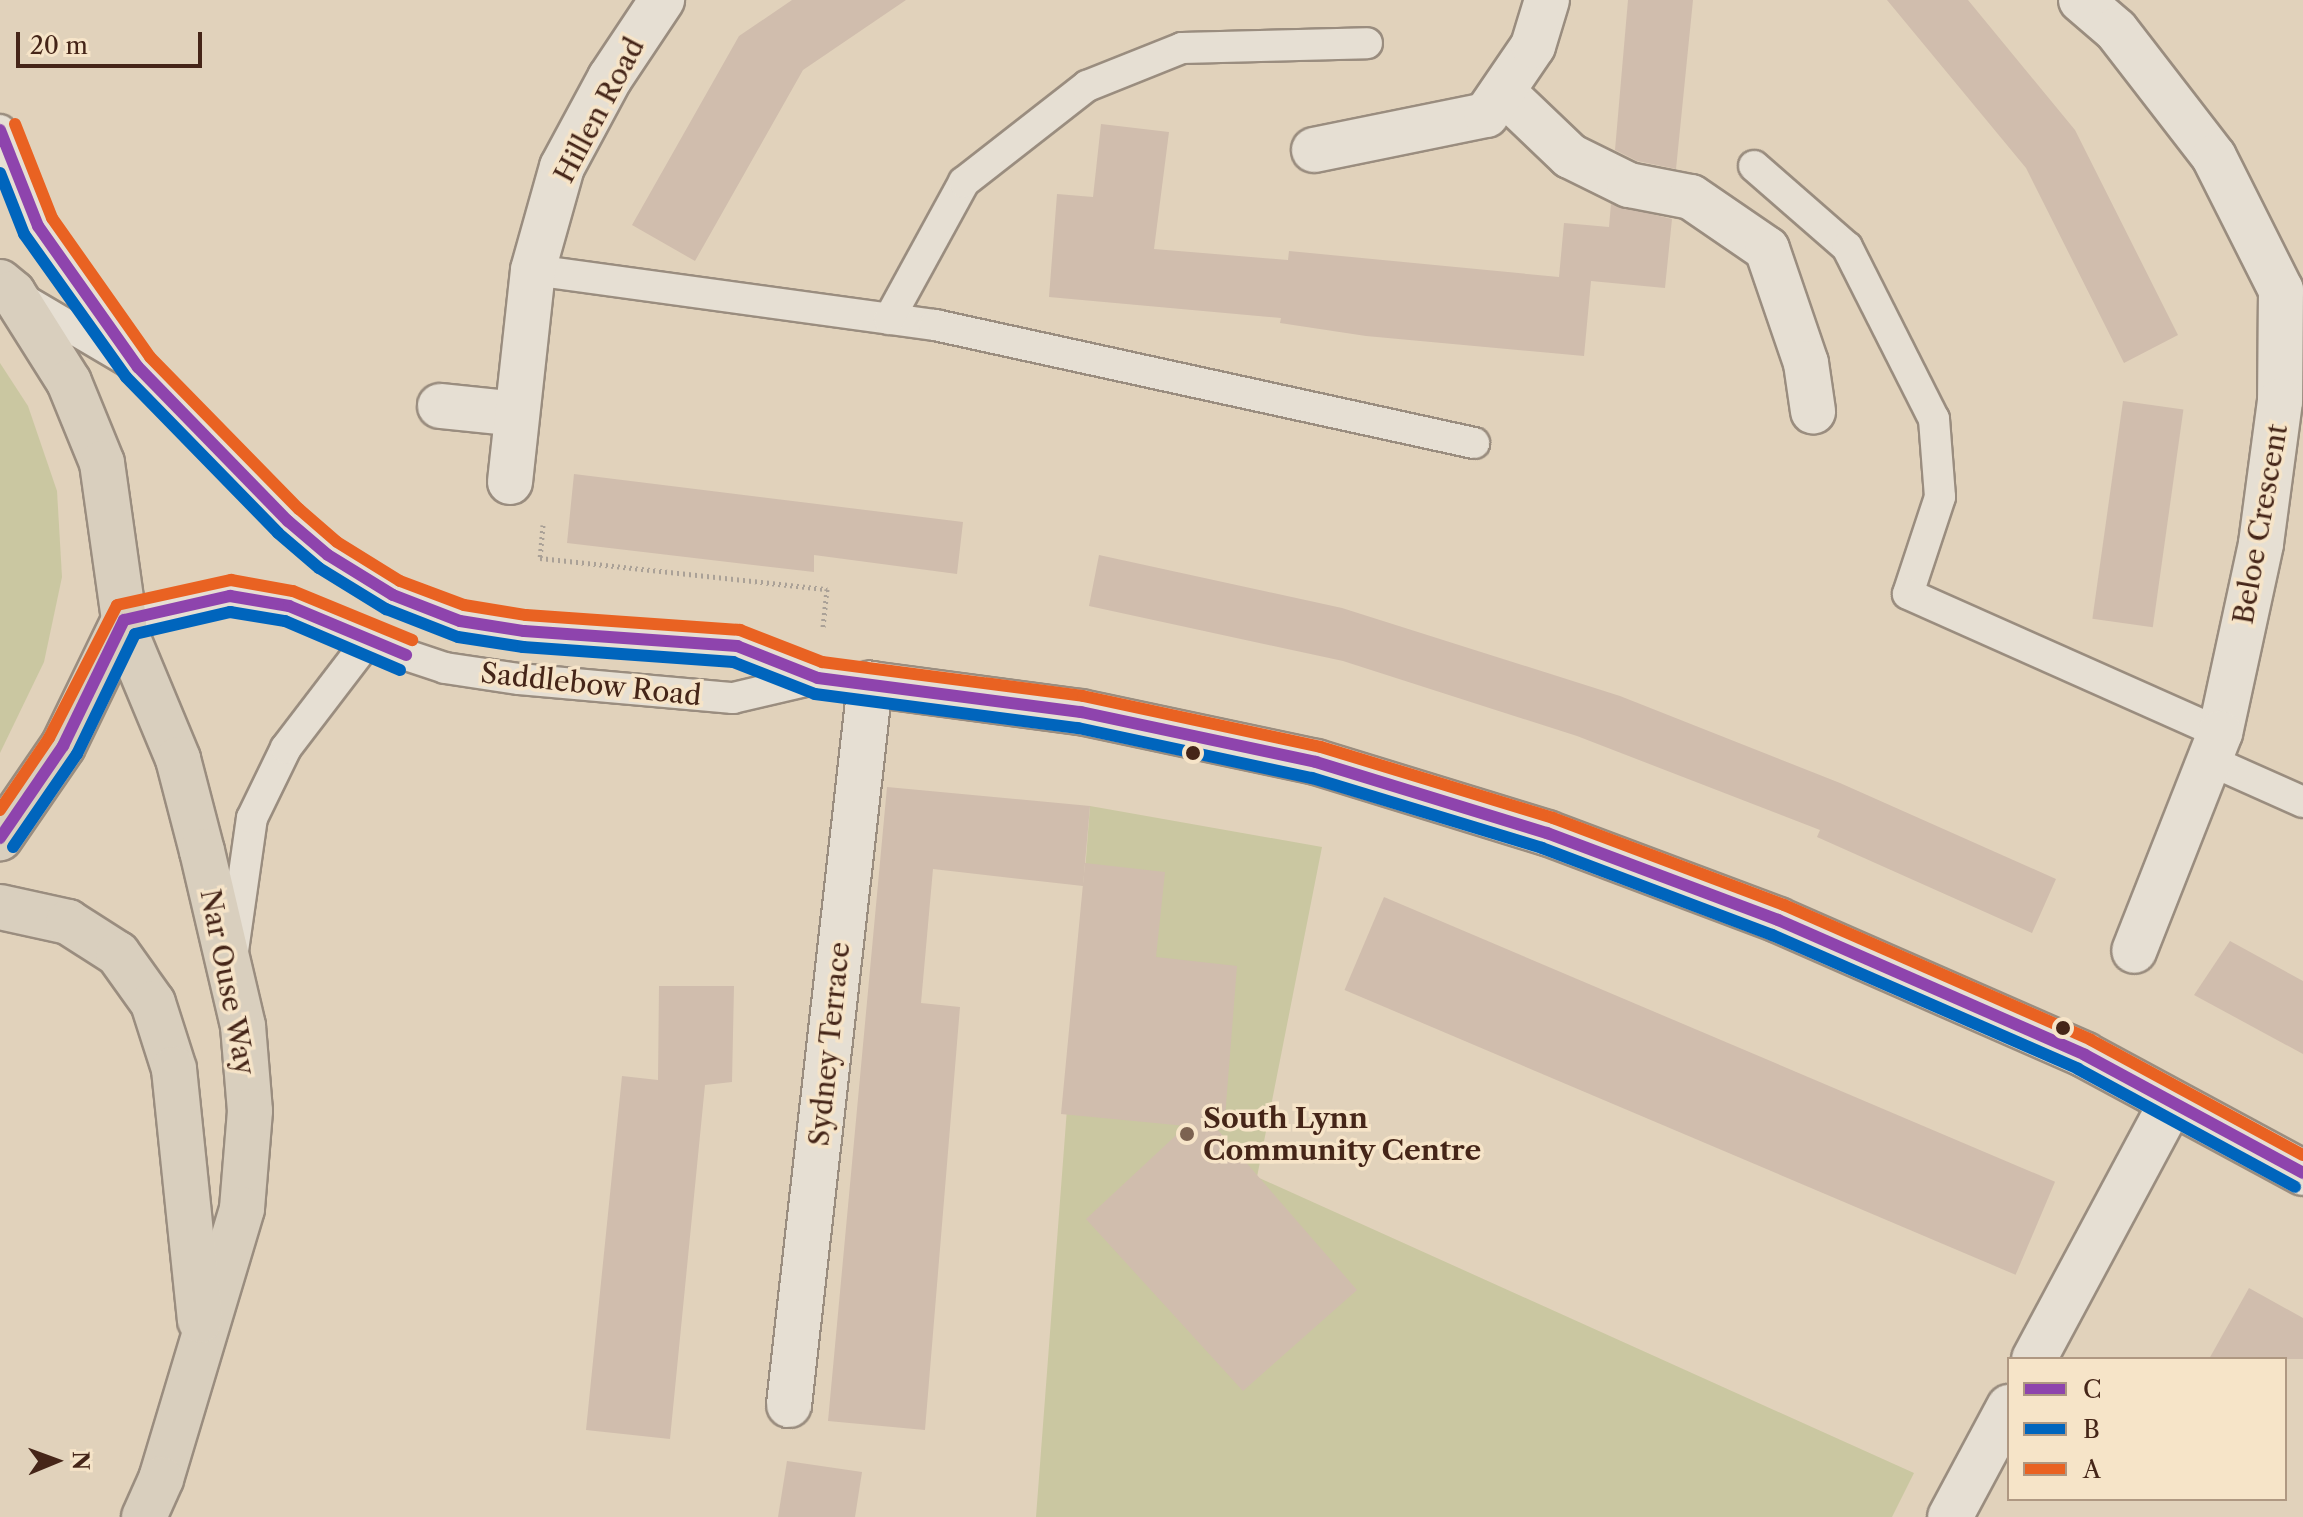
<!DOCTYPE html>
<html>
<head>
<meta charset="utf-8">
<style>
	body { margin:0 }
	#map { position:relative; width:2303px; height:1517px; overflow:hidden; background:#e1d2bb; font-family:"Libre Caslon Text",serif }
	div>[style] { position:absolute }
	.green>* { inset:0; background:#cac7a1 }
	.building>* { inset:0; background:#d0bdad; transform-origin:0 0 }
	.path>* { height:5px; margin-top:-2.5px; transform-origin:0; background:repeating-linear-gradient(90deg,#aaa197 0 2px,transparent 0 6px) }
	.roads { filter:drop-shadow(2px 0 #9a8d7f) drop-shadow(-2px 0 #9a8d7f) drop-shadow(0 2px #9a8d7f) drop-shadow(0 -2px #9a8d7f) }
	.lane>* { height:30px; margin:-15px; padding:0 15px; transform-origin:15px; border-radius:15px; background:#e6dfd3 }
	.street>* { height:44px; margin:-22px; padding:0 22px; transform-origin:22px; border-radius:22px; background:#e6dfd3 }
	.primary>* { height:44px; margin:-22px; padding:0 22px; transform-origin:22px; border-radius:22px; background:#d9cfbe }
	.bus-1>* { height:12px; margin:-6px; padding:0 6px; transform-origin:6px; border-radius:6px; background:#8e44ad }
	.bus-2>* { height:12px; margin:-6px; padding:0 6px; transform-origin:6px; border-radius:6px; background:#0065bd }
	.bus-3>* { height:12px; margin:-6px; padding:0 6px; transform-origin:6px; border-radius:6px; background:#e96222 }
	.dots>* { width:22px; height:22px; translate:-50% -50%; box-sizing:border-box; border:4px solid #f6e4c8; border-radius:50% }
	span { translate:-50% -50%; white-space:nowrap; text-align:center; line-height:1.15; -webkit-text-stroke:7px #f6e4c8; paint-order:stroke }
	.street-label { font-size:28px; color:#452518 }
	.poi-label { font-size:28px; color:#452518; font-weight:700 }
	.left { translate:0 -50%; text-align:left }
	.legend { position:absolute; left:2007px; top:1357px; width:280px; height:144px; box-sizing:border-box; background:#f6e4c8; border:2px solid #af9882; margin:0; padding:10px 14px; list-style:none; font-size:24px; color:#452518 }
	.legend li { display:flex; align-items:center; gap:16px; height:40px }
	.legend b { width:40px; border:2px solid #af9882 }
	.north { position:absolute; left:16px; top:1421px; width:80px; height:80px; -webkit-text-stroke:6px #f6e4c8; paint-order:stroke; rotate:89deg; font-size:22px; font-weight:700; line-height:32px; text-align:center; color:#452518 }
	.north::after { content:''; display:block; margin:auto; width:28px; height:36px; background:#452518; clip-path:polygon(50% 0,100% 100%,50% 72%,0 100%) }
	.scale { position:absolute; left:16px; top:32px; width:186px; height:36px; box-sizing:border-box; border:4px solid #452518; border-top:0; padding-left:10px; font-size:24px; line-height:28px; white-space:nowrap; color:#452518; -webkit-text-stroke:6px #f6e4c8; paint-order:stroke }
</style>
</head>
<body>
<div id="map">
	<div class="green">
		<div style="clip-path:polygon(0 363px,28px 406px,57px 491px,62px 577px,44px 662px,0 753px)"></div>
		<div style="clip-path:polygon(1090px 806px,1322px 847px,1257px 1177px,1914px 1473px,1892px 1517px,1036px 1517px)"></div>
	</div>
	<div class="building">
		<div style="clip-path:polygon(792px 0,906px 0,803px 70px,695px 261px,632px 225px,739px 36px)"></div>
		<div style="clip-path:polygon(1628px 0,1693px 0,1676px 169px,1637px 161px,1615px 150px)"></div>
		<div style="clip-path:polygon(1887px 0,1968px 0,2075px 130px,2178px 335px,2124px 363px,2026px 168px)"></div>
		<div style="clip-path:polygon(1101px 124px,1169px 132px,1154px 249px,1288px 260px,1289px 251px,1559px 277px,1564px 223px,1609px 227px,1611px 204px,1672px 219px,1665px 288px,1591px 281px,1584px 356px,1366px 336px,1280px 323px,1281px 318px,1049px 297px,1057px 194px,1093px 197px)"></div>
		<div style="left:2123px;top:401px;width:61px;height:220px;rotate:8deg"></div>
		<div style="clip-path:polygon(574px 474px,963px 522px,957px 574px,814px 555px,814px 572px,567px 543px)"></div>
		<div style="clip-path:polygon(1099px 555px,1342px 608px,1620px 696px,1840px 783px,2056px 879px,2032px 933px,1817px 837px,1820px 830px,1577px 736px,1343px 661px,1089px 606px)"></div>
		<div style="clip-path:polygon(887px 787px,1090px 806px,1083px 886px,933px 869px,921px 1003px,960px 1007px,925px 1430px,828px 1421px)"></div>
		<div style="clip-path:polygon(1085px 863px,1165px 872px,1156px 957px,1237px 966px,1224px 1130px,1217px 1129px,1357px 1290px,1243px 1391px,1086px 1219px,1186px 1126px,1061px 1114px)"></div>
		<div style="left:1384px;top:897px;width:729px;height:101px;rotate:23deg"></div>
		<div style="clip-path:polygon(2230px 941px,2303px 981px,2303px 1054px,2194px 995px)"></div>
		<div style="clip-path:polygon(659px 986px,734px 986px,732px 1082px,705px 1085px,670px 1439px,586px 1430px,622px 1076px,658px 1080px)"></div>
		<div style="clip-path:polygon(2249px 1288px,2303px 1318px,2303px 1359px,2209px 1359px)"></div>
		<div style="clip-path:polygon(787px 1461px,862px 1472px,855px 1517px,778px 1517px)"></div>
	</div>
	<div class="path">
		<div style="left:543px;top:525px;width:33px;rotate:95deg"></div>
		<div style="left:540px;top:558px;width:289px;rotate:6.2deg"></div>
		<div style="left:827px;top:589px;width:39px;rotate:96deg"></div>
	</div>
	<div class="roads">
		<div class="lane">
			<div style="left:0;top:130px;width:103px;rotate:68.4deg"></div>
			<div style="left:38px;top:226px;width:162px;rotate:54.5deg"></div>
			<div style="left:1754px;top:166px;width:123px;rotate:41.1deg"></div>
			<div style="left:1847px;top:247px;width:193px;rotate:63.2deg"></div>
			<div style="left:1934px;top:419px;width:78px;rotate:85.6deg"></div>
			<div style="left:1940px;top:497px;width:102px;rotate:108.3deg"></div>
			<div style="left:1908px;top:594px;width:342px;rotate:24deg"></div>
			<div style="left:533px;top:270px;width:406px;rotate:7.8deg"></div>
			<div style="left:935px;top:325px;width:552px;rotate:12.35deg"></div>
			<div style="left:21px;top:298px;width:136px;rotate:30.5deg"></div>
			<div style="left:138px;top:367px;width:215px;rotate:45.8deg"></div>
			<div style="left:288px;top:521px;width:52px;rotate:40.4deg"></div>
			<div style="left:328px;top:555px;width:76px;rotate:31.6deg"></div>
			<div style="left:393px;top:595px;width:72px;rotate:21.2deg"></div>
			<div style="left:460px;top:621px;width:65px;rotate:8.9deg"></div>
			<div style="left:524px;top:631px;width:214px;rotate:4deg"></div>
			<div style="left:737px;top:646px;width:87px;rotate:21.6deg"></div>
			<div style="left:818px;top:678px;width:52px;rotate:6.6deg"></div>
			<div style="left:889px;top:319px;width:156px;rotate:-61.3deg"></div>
			<div style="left:964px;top:182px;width:156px;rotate:-38deg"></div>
			<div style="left:1087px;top:86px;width:102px;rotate:-21.8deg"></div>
			<div style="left:1182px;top:48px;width:185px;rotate:-1.5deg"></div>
			<div style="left:124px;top:620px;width:109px;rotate:-12.8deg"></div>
			<div style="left:230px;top:596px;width:60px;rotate:9.6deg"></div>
			<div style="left:289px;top:606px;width:86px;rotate:24.8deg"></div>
			<div style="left:367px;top:642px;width:82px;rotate:18.4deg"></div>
			<div style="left:445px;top:668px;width:75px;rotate:8.5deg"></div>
			<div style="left:519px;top:679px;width:215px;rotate:5.1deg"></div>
			<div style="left:733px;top:698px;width:87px;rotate:-13.2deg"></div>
			<div style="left:2211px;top:761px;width:101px;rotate:24deg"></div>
			<div style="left:233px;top:951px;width:134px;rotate:-81.9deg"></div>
			<div style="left:252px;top:818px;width:78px;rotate:-64.1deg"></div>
			<div style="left:286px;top:748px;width:133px;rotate:-52.6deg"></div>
		</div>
		<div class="street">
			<div style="left:2081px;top:0;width:46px;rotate:40.6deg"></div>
			<div style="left:2116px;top:30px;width:160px;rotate:52.3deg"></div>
			<div style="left:2214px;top:157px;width:149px;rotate:63.3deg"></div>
			<div style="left:2281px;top:290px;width:111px;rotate:90.5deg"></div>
			<div style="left:2280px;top:401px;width:144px;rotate:97.6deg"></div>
			<div style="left:2261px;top:544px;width:193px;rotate:102.2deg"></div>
			<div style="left:2220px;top:733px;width:234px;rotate:111.5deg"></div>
			<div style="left:1503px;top:92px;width:93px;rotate:43.7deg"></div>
			<div style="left:1570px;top:156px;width:66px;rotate:26.2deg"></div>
			<div style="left:1629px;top:185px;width:63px;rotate:11deg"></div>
			<div style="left:1691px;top:197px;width:92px;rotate:34.4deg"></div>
			<div style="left:1767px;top:249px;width:120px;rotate:71.1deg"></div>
			<div style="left:1806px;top:363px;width:49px;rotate:81.7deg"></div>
			<div style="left:1314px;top:150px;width:176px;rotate:-11.5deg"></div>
			<div style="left:1486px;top:115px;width:83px;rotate:-55.7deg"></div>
			<div style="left:1533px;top:46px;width:48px;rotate:-73.1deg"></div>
			<div style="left:440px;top:406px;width:77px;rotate:5.9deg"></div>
			<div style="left:510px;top:482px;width:213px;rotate:-83.8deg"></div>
			<div style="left:533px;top:270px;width:107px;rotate:-74.3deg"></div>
			<div style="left:562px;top:167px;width:101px;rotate:-61.7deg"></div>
			<div style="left:610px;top:78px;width:94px;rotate:-56.3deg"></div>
			<div style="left:2034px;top:1359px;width:289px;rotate:-61.8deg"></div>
			<div style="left:789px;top:1405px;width:726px;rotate:-83.59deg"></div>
			<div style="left:870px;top:684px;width:213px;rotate:7.6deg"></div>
			<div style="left:1081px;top:712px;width:240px;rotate:12deg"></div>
			<div style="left:1316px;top:762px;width:242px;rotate:17.1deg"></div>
			<div style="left:1547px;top:833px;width:247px;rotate:20.6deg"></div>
			<div style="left:1778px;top:920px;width:335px;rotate:23.7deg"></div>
			<div style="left:2085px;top:1055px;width:248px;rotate:28.4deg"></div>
			<div style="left:1950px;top:1517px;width:125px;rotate:-61.8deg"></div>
		</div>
		<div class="primary">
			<div style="left:0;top:282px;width:17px;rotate:40deg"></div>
			<div style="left:13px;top:293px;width:105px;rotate:57.8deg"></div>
			<div style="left:69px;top:382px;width:87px;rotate:67.8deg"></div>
			<div style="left:102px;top:463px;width:159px;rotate:82deg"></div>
			<div style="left:124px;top:620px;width:140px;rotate:115.8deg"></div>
			<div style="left:63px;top:746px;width:112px;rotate:124.4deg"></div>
			<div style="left:124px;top:629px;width:141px;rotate:67.4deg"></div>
			<div style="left:178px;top:759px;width:95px;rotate:75.4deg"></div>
			<div style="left:202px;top:851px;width:180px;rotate:76.8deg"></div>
			<div style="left:243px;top:1026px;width:85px;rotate:85.3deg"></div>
			<div style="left:250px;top:1111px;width:98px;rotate:94.7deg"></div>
			<div style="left:242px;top:1209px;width:282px;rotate:106.7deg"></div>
			<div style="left:161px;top:1479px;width:42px;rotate:114.1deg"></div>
			<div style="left:0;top:907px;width:70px;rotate:12.4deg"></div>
			<div style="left:68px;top:922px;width:59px;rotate:32.6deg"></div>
			<div style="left:118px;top:954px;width:60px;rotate:54.5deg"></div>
			<div style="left:153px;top:1003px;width:69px;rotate:72.3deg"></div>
			<div style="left:174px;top:1069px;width:253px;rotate:84.1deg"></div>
		</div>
	</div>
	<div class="bus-1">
		<div style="left:0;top:130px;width:103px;rotate:68.4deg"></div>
		<div style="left:38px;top:226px;width:173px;rotate:54.7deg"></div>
		<div style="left:138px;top:367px;width:215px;rotate:45.8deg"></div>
		<div style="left:288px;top:521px;width:52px;rotate:40.4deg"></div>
		<div style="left:328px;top:555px;width:76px;rotate:31.6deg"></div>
		<div style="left:393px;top:595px;width:72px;rotate:21.2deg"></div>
		<div style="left:460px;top:621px;width:65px;rotate:8.9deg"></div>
		<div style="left:524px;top:631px;width:214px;rotate:4deg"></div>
		<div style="left:737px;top:646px;width:87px;rotate:21.6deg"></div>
		<div style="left:818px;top:678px;width:265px;rotate:7.4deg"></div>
		<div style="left:1081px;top:712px;width:240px;rotate:12deg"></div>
		<div style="left:1316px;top:762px;width:242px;rotate:17.1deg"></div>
		<div style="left:1547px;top:833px;width:247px;rotate:20.6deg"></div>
		<div style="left:1778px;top:920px;width:335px;rotate:23.7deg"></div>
		<div style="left:2085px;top:1055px;width:248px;rotate:28.4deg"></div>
		<div style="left:0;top:838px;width:112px;rotate:-55.6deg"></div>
		<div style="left:63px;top:746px;width:140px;rotate:-64.2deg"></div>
		<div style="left:124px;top:620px;width:109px;rotate:-12.8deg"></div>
		<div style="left:230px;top:596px;width:60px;rotate:9.6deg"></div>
		<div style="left:289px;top:606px;width:127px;rotate:22.7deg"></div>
	</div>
	<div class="bus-2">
		<div style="left:0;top:173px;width:66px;rotate:68.5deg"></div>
		<div style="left:24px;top:234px;width:176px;rotate:54.5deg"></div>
		<div style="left:126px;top:377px;width:218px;rotate:45.7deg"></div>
		<div style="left:278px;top:533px;width:54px;rotate:40.5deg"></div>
		<div style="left:319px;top:568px;width:79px;rotate:31.5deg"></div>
		<div style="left:386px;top:609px;width:77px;rotate:21.3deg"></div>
		<div style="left:458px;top:637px;width:66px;rotate:8.7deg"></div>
		<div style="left:523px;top:647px;width:211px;rotate:4.1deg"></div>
		<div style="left:733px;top:662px;width:88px;rotate:21.3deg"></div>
		<div style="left:815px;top:694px;width:265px;rotate:7.4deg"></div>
		<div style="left:1078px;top:728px;width:239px;rotate:12.1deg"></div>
		<div style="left:1312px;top:778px;width:240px;rotate:16.9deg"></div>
		<div style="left:1542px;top:848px;width:246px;rotate:20.7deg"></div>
		<div style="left:1772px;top:935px;width:334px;rotate:23.6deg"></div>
		<div style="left:2078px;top:1069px;width:247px;rotate:28.5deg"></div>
		<div style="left:13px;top:847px;width:113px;rotate:-55.5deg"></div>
		<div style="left:77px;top:754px;width:133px;rotate:-64.2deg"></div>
		<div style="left:135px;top:634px;width:98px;rotate:-13deg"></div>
		<div style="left:230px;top:612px;width:56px;rotate:9.3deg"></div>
		<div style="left:285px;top:621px;width:125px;rotate:23.1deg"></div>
	</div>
	<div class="bus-3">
		<div style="left:15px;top:124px;width:101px;rotate:68.5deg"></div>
		<div style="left:52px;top:218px;width:170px;rotate:54.8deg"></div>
		<div style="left:150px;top:357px;width:213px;rotate:45.6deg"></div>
		<div style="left:299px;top:509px;width:50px;rotate:41deg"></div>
		<div style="left:337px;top:542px;width:74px;rotate:31.8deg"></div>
		<div style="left:400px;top:581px;width:68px;rotate:20.6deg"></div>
		<div style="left:464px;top:605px;width:63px;rotate:9.2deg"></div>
		<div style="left:526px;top:615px;width:215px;rotate:4deg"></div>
		<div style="left:740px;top:630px;width:88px;rotate:21.3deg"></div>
		<div style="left:822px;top:662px;width:263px;rotate:7.4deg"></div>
		<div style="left:1083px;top:696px;width:243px;rotate:12.1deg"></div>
		<div style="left:1321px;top:747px;width:243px;rotate:17deg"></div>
		<div style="left:1553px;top:818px;width:247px;rotate:20.6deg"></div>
		<div style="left:1784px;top:905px;width:335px;rotate:23.7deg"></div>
		<div style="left:2091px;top:1040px;width:241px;rotate:28.5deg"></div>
		<div style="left:0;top:810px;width:87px;rotate:-55.8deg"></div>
		<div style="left:49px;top:738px;width:149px;rotate:-62.9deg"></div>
		<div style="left:117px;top:605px;width:117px;rotate:-12.4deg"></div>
		<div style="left:231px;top:580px;width:63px;rotate:10.1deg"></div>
		<div style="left:293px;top:591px;width:129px;rotate:22.4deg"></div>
	</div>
	<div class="dots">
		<div style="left:1193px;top:753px;background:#452518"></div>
		<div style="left:2063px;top:1028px;background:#452518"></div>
		<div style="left:1187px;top:1134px;background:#7c6251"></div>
	</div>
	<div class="street-label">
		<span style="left:599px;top:110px;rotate:-62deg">Hillen Road</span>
		<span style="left:2260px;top:524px;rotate:-80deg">Beloe Crescent</span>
		<span style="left:591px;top:684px;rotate:6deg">Saddlebow Road</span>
		<span style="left:228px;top:982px;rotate:79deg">Nar Ouse Way</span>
		<span style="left:829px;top:1044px;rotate:-84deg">Sydney Terrace</span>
	</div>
	<div class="poi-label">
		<span class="left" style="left:1203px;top:1134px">South Lynn<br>Community Centre</span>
	</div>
	<ul class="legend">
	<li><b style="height:10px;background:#8e44ad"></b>C</li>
	<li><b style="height:10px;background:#0065bd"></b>B</li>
	<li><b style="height:10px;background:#e96222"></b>A</li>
	</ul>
	<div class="north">N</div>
	<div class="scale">20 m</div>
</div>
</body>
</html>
